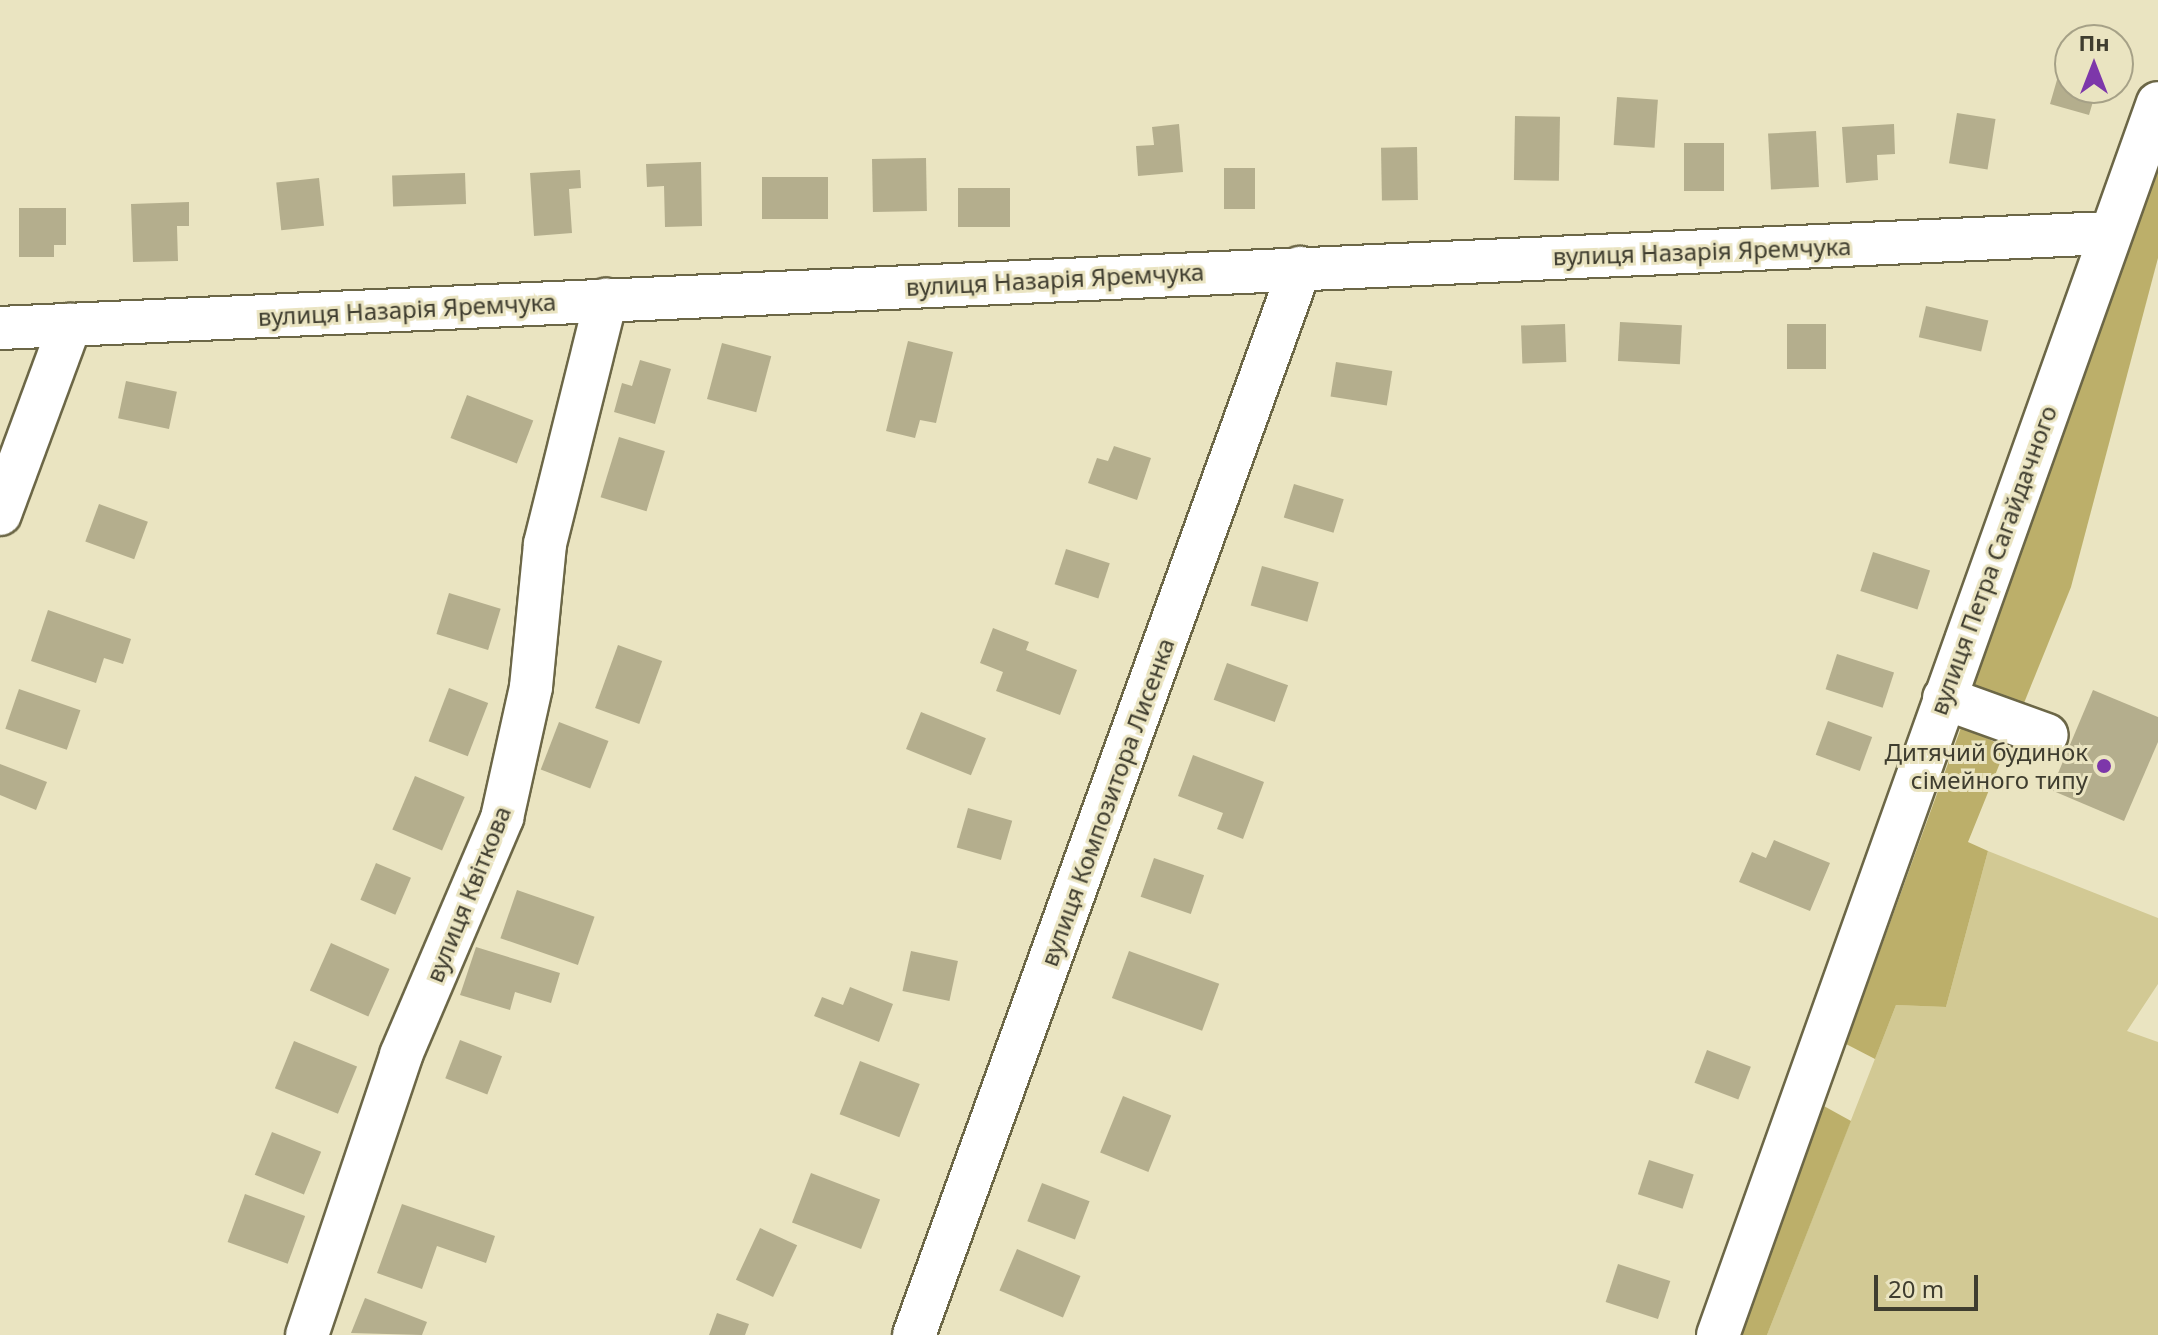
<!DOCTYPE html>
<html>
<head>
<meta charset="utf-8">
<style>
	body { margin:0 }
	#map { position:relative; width:2158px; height:1335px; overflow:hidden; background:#eae4c1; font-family:"Noto Sans",sans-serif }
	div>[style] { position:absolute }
	.green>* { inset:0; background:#d2c994 }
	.forest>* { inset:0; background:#bcaf6a }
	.building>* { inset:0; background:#b4ae8d; transform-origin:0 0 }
	.roads { filter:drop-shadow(2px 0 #6c6747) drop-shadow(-2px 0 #6c6747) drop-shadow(0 2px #6c6747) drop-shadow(0 -2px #6c6747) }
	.minor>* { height:42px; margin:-21px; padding:0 21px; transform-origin:21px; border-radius:21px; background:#fff }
	.dots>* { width:22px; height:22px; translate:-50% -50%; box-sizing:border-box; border:4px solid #eae4c1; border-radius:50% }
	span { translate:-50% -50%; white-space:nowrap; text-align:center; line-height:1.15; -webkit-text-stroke:6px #eae4c1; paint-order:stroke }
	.street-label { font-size:24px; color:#3f3d2f }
	.poi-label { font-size:24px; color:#3f3d2f }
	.right { translate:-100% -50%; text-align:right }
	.north { position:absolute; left:2054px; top:24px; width:80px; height:80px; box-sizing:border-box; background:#eae4c1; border:2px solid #a6a187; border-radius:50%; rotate:0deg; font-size:22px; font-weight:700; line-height:32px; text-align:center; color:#3f3d2f }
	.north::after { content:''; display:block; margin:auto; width:28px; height:36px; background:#7d37aa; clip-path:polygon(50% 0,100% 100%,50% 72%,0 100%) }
	.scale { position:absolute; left:1874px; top:1275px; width:104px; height:36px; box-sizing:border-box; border:4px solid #3f3d2f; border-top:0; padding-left:10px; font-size:24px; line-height:28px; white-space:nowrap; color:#3f3d2f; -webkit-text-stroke:6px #eae4c1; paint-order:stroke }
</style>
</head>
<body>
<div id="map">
	<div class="green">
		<div style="clip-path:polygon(1988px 851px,2158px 918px,2158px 984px,2127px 1031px,2158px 1042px,2158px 1335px,1767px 1335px,1896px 1005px,1946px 1007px)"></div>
	</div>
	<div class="forest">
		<div style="clip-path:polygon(2158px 157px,2158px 258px,2071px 587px,2022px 708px,1972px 689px)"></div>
		<div style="clip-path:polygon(1962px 725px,2006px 748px,1968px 842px,1988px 851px,1946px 1007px,1896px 1005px,1875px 1059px,1846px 1044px)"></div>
		<div style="clip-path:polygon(1822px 1105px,1851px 1121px,1767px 1335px,1741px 1335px)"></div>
	</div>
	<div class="building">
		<div style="clip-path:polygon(2063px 59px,2070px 61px,2070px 88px,2097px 88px,2089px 115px,2050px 104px)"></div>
		<div style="left:1617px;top:97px;width:41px;height:48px;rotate:4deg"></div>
		<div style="left:1957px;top:113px;width:39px;height:51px;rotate:9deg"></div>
		<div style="left:1515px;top:116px;width:45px;height:64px;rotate:1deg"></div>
		<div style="clip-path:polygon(1179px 124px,1183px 172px,1138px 176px,1136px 146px,1154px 145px,1152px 127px)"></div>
		<div style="clip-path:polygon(1894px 124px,1895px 154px,1877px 155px,1878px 180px,1846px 183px,1842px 127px)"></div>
		<div style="left:1816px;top:131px;width:56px;height:48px;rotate:87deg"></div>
		<div style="left:1684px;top:143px;width:40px;height:48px"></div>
		<div style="left:1417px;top:147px;width:53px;height:36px;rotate:89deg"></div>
		<div style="left:926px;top:158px;width:53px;height:54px;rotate:89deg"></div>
		<div style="clip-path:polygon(701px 162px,702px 226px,665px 227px,664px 186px,647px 187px,646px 164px)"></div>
		<div style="left:1224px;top:168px;width:31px;height:41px"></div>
		<div style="clip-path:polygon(580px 170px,581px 188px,569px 189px,572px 233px,534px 236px,530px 173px)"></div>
		<div style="left:465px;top:173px;width:31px;height:73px;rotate:88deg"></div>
		<div style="left:762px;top:177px;width:66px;height:42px"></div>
		<div style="left:319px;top:178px;width:48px;height:43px;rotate:84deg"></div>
		<div style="left:958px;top:188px;width:52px;height:39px"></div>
		<div style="clip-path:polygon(189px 202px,189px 226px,177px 226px,178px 261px,133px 262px,131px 204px)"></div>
		<div style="clip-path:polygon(19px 208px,66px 208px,66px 245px,54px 245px,54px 257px,19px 257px)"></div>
		<div style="left:1926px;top:306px;width:64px;height:32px;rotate:13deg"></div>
		<div style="left:1620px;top:322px;width:62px;height:39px;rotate:3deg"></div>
		<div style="left:1565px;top:324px;width:38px;height:44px;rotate:88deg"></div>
		<div style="left:1787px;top:324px;width:39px;height:45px"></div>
		<div style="clip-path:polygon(908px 341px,953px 352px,936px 423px,920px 420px,915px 438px,886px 431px)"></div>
		<div style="left:722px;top:343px;width:51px;height:58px;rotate:15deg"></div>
		<div style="clip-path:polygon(640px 360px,671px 369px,655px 424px,614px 412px,622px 383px,632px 386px)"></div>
		<div style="left:1336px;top:362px;width:57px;height:35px;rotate:9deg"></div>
		<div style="left:126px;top:381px;width:52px;height:38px;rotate:12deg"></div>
		<div style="left:467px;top:395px;width:71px;height:46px;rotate:21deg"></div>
		<div style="left:619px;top:437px;width:48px;height:63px;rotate:17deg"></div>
		<div style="clip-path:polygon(1114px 446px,1151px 458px,1137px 500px,1088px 483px,1097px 458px,1108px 461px)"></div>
		<div style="left:1294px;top:484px;width:52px;height:35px;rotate:17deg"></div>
		<div style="left:99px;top:504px;width:52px;height:40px;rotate:20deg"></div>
		<div style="left:1066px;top:549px;width:46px;height:37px;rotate:18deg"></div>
		<div style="left:1873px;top:552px;width:60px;height:41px;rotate:18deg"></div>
		<div style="left:1262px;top:566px;width:59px;height:41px;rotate:16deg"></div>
		<div style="left:449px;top:593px;width:54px;height:43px;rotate:17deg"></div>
		<div style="clip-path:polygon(48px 610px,131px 639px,123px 664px,104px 658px,96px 683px,31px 661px)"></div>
		<div style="clip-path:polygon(993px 628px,1029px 642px,1026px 650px,1077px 670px,1060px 715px,996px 691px,1003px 672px,980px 663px)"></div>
		<div style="left:618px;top:645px;width:47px;height:67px;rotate:20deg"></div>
		<div style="left:1837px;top:654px;width:60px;height:37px;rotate:18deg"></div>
		<div style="left:1227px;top:663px;width:65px;height:39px;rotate:20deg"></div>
		<div style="left:449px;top:688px;width:42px;height:57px;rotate:21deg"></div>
		<div style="left:19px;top:689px;width:65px;height:42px;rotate:19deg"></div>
		<div style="clip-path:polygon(2093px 690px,2158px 717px,2158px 742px,2124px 821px,2051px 790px)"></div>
		<div style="left:921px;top:712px;width:70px;height:40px;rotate:22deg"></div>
		<div style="left:1828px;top:721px;width:47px;height:36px;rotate:20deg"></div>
		<div style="left:559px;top:722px;width:53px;height:51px;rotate:21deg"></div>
		<div style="clip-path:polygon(1193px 755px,1264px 782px,1243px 839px,1217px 829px,1223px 813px,1178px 796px)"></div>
		<div style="clip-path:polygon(0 764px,47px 782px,36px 810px,0 795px)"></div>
		<div style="left:415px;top:776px;width:54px;height:58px;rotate:23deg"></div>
		<div style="left:968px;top:808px;width:46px;height:41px;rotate:16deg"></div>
		<div style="clip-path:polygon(1774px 840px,1830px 863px,1810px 911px,1739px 882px,1752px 852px,1766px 858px)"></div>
		<div style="left:1154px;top:858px;width:53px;height:41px;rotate:19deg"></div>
		<div style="left:376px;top:863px;width:38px;height:40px;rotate:23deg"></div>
		<div style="left:517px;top:890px;width:82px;height:51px;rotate:19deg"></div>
		<div style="left:331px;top:943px;width:64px;height:52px;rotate:24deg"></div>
		<div style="clip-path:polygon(476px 947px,560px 973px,551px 1003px,515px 992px,510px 1010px,460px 995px)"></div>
		<div style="left:911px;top:951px;width:48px;height:41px;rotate:12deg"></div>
		<div style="left:1129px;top:951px;width:96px;height:50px;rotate:20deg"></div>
		<div style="clip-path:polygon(850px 987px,893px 1004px,879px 1042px,814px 1016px,822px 997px,843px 1005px)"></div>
		<div style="left:460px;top:1040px;width:45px;height:41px;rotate:21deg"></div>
		<div style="left:294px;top:1041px;width:68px;height:51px;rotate:22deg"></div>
		<div style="left:1707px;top:1050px;width:47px;height:35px;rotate:21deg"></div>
		<div style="left:860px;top:1061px;width:64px;height:57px;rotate:21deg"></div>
		<div style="left:1123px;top:1096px;width:52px;height:61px;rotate:22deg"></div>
		<div style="left:272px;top:1132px;width:53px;height:46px;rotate:22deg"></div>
		<div style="left:1649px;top:1160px;width:47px;height:36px;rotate:18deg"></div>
		<div style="left:811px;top:1173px;width:74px;height:53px;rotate:21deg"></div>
		<div style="left:1042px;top:1183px;width:51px;height:41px;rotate:21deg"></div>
		<div style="left:245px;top:1194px;width:64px;height:51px;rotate:20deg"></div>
		<div style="clip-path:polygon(402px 1204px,495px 1236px,486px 1263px,437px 1246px,422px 1289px,377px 1273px)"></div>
		<div style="left:760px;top:1228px;width:41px;height:57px;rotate:25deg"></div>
		<div style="left:1017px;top:1249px;width:69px;height:45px;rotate:23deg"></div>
		<div style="left:1618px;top:1264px;width:55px;height:40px;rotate:18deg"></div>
		<div style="clip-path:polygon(365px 1298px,427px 1322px,422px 1335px,351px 1333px)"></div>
		<div style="clip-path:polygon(717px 1313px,749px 1324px,745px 1335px,709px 1335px)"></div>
	</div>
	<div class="roads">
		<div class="minor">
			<div style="left:0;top:328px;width:2112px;rotate:-2.58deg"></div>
			<div style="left:0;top:514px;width:202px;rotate:-69.7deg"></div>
			<div style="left:1944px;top:698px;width:109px;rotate:19.8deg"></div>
			<div style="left:307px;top:1335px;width:295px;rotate:-71.4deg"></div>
			<div style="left:401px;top:1055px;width:258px;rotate:-66.9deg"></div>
			<div style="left:502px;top:818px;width:134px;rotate:-77.5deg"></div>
			<div style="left:531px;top:687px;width:144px;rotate:-84.4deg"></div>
			<div style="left:545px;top:544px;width:252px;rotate:-76deg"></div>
			<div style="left:914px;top:1335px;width:1135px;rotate:-70.11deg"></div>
			<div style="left:1718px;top:1335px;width:1308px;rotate:-70.35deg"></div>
		</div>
	</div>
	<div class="dots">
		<div style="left:2104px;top:766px;background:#7d37aa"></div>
	</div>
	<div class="street-label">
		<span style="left:1702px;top:251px;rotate:-2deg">вулиця Назарія Яремчука</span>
		<span style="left:1055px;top:279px;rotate:-3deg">вулиця Назарія Яремчука</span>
		<span style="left:407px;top:309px;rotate:-3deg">вулиця Назарія Яремчука</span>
		<span style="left:1993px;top:560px;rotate:-70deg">вулиця Петра Сагайдачного</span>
		<span style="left:1107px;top:802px;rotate:-70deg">вулиця Композитора Лисенка</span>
		<span style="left:468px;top:894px;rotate:-68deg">вулиця Квіткова</span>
	</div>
	<div class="poi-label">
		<span class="right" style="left:2088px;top:766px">Дитячий будинок<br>сімейного типу</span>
	</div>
	<div class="north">Пн</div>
	<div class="scale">20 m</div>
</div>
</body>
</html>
